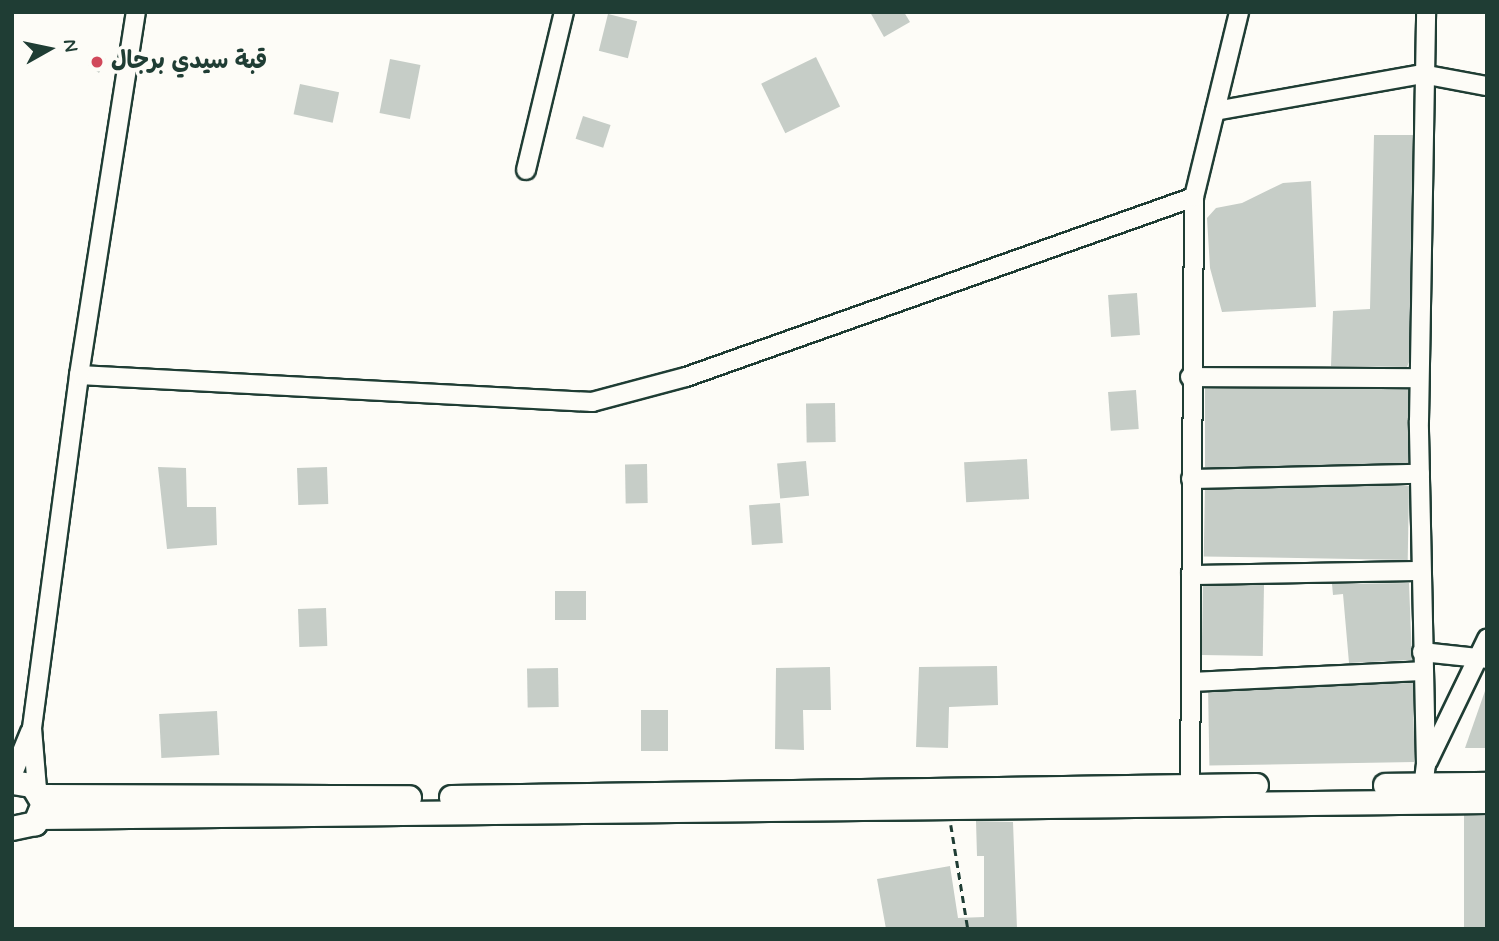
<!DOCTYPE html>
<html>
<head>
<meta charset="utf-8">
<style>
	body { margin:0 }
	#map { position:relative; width:1499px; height:941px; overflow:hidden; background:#fdfcf7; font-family:Mynerve,"Playpen Sans Arabic",sans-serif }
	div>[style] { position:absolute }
	.building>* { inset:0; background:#c6cdc7; transform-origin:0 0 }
	.path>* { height:2.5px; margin-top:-1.25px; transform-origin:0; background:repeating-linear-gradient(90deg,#1f3d34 0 7px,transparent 0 12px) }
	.roads { filter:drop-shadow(2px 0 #1f3d34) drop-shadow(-2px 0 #1f3d34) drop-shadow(0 2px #1f3d34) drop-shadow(0 -2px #1f3d34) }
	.minor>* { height:18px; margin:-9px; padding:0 9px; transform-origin:9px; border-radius:9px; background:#fdfcf7 }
	.major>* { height:23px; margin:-11.5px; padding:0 11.5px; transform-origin:11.5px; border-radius:11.5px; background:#fdfcf7 }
	.dots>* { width:19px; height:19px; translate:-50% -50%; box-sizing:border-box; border:4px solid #fdfcf7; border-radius:50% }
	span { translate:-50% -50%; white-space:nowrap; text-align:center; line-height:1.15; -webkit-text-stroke:7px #fdfcf7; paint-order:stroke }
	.poi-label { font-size:24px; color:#1f3d34; font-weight:700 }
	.left { translate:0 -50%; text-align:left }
	.frame { position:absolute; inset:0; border:14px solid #1f3d34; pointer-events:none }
	.north { position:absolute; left:14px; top:14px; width:70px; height:70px; -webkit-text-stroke:5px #fdfcf7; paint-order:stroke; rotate:81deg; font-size:19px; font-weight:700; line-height:28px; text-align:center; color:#1f3d34 }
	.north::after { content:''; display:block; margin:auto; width:24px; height:32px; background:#1f3d34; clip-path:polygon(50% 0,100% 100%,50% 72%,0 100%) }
</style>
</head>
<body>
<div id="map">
	<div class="building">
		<div style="clip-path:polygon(870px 12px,904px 12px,910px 22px,884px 37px)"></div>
		<div style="left:608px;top:14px;width:30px;height:38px;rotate:14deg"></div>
		<div style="clip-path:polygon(95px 54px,106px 59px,99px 73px,88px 65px)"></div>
		<div style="left:816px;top:57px;width:55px;height:61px;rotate:64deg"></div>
		<div style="left:390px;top:59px;width:31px;height:55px;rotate:11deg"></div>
		<div style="left:300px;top:84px;width:40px;height:31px;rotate:12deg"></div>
		<div style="left:583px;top:116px;width:29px;height:24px;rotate:18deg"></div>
		<div style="clip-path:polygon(1374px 135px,1413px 135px,1409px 362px,1407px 367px,1331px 366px,1333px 311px,1370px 309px)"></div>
		<div style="clip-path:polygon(1311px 181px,1316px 307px,1222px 312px,1210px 268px,1207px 218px,1216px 208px,1242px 203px,1283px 183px)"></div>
		<div style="left:1137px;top:293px;width:42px;height:29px;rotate:86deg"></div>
		<div style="left:1205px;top:388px;width:203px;height:79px"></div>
		<div style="left:1136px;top:390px;width:39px;height:28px;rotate:86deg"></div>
		<div style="left:835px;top:403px;width:39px;height:29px;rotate:89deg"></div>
		<div style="left:1027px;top:459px;width:40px;height:63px;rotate:87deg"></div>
		<div style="left:806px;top:461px;width:35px;height:29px;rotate:85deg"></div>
		<div style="left:647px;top:464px;width:39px;height:22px;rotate:89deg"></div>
		<div style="clip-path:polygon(158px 467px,186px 468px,187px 507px,216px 507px,217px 545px,167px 549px)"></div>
		<div style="left:327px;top:467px;width:37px;height:30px;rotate:88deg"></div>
		<div style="left:1409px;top:486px;width:74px;height:204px;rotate:91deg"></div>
		<div style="left:780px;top:503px;width:40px;height:31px;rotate:86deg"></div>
		<div style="clip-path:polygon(1409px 583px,1412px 660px,1349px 663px,1343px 594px,1333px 595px,1332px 584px)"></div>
		<div style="left:1264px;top:585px;width:71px;height:61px;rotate:91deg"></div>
		<div style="left:555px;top:591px;width:31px;height:29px"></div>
		<div style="left:326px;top:608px;width:38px;height:28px;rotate:88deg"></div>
		<div style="clip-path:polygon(997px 666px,998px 705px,949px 707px,948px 748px,916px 747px,919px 667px)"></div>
		<div style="clip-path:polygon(830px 667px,831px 710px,803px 710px,804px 750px,775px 749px,776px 668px)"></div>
		<div style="left:558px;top:668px;width:39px;height:31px;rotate:89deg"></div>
		<div style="left:1413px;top:683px;width:79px;height:205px;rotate:89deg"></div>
		<div style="clip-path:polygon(1485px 691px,1487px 748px,1465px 748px)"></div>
		<div style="left:641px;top:710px;width:27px;height:41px"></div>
		<div style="left:217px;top:711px;width:44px;height:58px;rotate:87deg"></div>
		<div style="left:1464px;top:815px;width:23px;height:114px"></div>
		<div style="clip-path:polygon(976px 821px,1013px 822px,1017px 929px,886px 929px,877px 879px,950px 866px,958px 918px,984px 917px,984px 856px,977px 856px)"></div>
	</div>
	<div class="path">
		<div style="left:951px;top:825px;width:105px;rotate:80.7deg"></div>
	</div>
	<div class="roads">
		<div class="minor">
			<div style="left:1215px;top:111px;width:210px;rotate:-10.1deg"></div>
			<div style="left:1422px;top:74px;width:66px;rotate:10.5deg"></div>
			<div style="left:526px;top:170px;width:163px;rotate:-76.5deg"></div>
			<div style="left:79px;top:375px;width:514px;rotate:3.01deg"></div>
			<div style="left:592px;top:402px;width:97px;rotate:-14.9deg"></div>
			<div style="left:686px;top:377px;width:539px;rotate:-19.51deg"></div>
			<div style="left:1190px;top:377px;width:229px;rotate:0.3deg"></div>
			<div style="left:1191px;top:479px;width:229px;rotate:-1.3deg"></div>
			<div style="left:1191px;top:575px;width:230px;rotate:-1deg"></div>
			<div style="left:1422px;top:652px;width:65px;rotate:6.1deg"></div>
			<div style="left:1191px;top:682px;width:231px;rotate:-2.7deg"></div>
			<div style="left:1428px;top:761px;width:136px;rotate:-64.2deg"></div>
			<div style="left:12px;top:776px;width:48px;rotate:-67.8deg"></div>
			<div style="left:37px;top:789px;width:61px;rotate:-94.7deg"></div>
			<div style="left:32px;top:728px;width:356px;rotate:-82.4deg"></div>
			<div style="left:79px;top:375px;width:367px;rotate:-81.1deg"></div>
			<div style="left:1422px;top:796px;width:31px;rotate:-83deg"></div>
			<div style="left:1426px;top:765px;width:344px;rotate:-91.2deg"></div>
			<div style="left:1419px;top:421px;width:409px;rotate:-89deg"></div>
			<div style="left:1190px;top:798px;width:601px;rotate:-89.62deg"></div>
			<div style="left:1194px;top:197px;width:190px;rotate:-76.3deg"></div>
		</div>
		<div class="major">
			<div style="left:12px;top:782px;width:20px;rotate:9deg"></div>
			<div style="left:32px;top:785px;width:21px;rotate:59deg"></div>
			<div style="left:43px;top:803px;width:22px;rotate:112deg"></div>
			<div style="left:35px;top:823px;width:24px;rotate:168deg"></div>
			<div style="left:1385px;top:785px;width:102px;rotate:-0.6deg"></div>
			<div style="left:41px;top:796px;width:368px;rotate:0.2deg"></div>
			<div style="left:451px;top:797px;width:805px;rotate:-0.85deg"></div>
			<div style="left:39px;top:817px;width:1448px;rotate:-0.63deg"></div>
		</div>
	</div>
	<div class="dots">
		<div style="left:97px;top:62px;background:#d1495b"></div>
	</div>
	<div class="poi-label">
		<span class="left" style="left:111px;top:62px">قبة سيدي برجال</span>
	</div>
	<div class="frame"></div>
	<div class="north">N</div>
</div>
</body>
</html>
